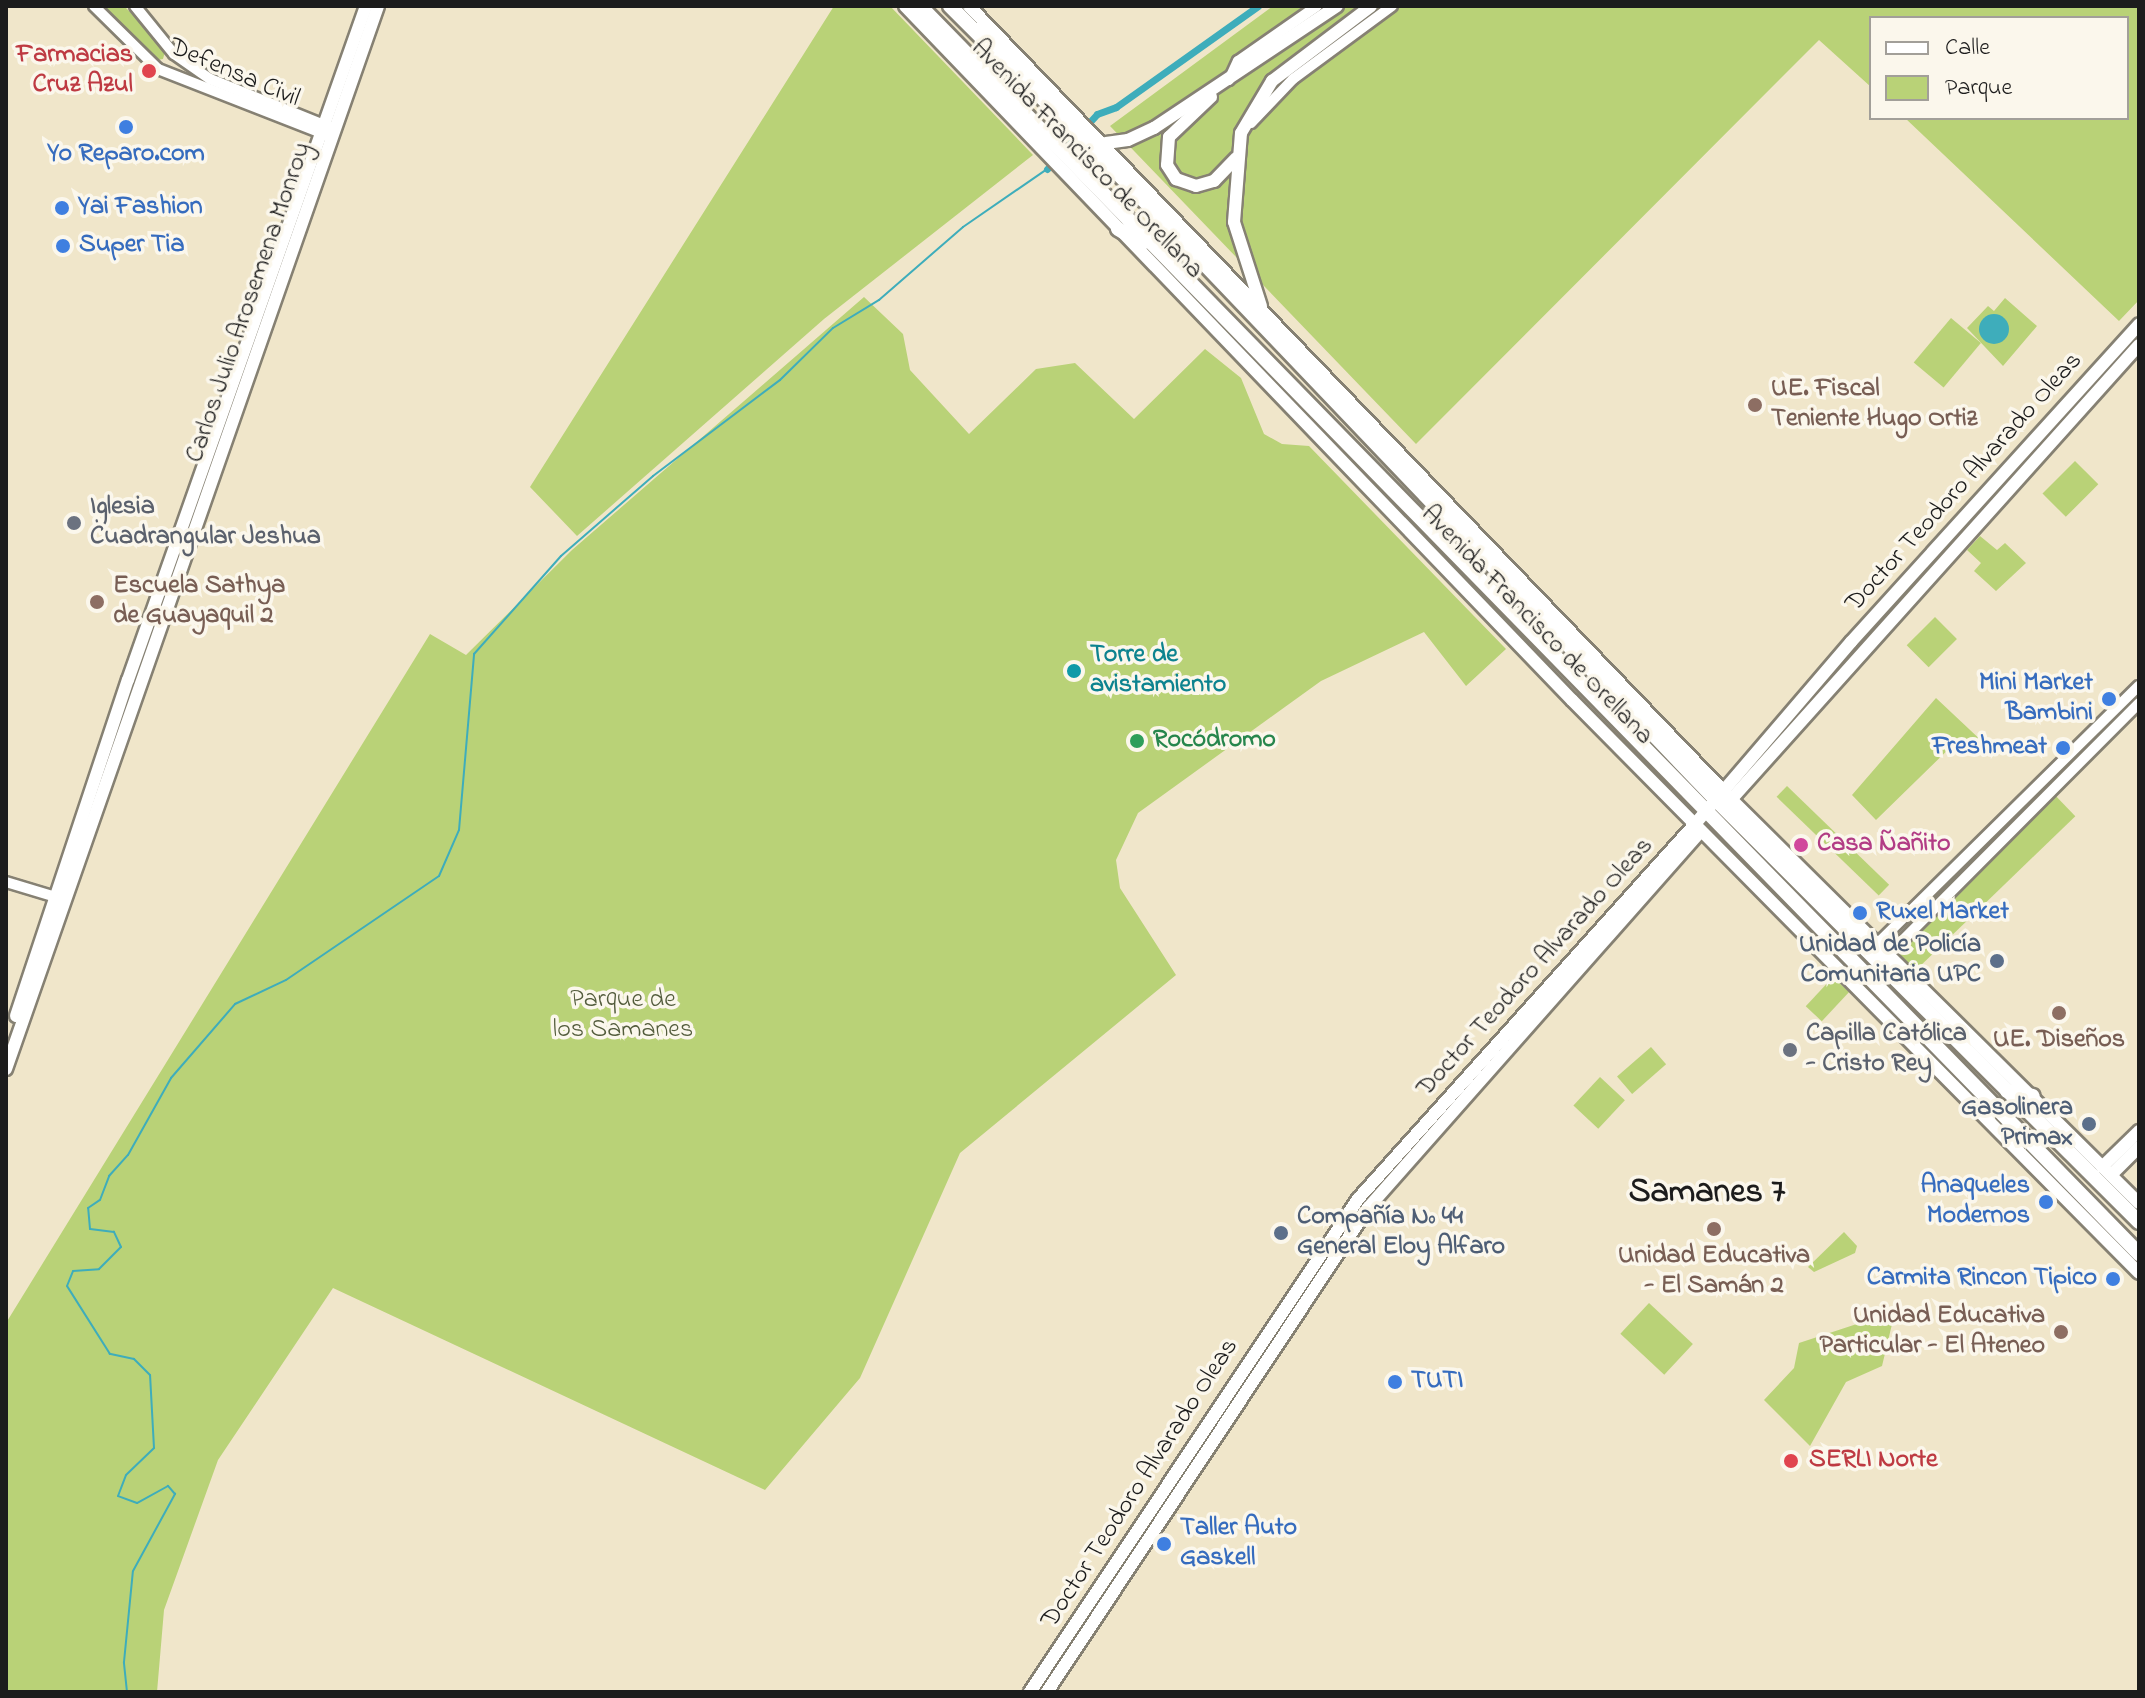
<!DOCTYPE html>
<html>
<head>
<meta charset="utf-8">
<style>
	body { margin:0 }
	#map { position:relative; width:2145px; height:1698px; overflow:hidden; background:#f0e6ca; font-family:"Indie Flower",sans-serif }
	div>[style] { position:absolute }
	.green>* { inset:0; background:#b9d277; transform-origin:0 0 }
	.water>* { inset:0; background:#3eadbb }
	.round { border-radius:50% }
	.stream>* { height:2px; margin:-1px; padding:0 1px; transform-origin:1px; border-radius:1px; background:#3eadbb }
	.canal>* { height:7px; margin:-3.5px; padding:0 3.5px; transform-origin:3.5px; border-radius:3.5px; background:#3eadbb }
	.roads { filter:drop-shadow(2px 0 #868173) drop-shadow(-2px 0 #868173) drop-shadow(0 2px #868173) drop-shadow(0 -2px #868173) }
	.tertiary>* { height:10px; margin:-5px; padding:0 5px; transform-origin:5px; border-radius:5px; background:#fff }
	.secondary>* { height:12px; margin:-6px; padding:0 6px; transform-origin:6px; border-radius:6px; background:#fff }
	.primary>* { height:12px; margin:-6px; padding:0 6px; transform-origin:6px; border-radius:6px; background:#fff }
	.trunk>* { height:14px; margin:-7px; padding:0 7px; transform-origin:7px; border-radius:7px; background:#fff }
	.dots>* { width:22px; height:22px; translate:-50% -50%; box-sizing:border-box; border:4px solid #fbf7ec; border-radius:50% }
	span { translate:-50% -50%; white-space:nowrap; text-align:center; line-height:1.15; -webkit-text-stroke:7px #fbf7ec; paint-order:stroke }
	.health-label { font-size:26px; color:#be3a42; font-weight:700 }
	.right { translate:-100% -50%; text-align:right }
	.left { translate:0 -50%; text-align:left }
	.street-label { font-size:26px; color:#1c1c1c }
	.shop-label { font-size:26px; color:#366cbe; font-weight:700 }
	.education-label { font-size:26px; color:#785e54; font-weight:700 }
	.worship-label { font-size:26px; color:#5b616d; font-weight:700 }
	.culture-label { font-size:26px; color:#0d838f; font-weight:700 }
	.leisure-label { font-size:26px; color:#27864d; font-weight:700 }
	.hotel-label { font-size:26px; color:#b23c85; font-weight:700 }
	.service-label { font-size:26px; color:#4e5e75; font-weight:700 }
	.park-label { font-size:26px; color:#535c3c }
	.district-label { font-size:34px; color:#1c1c1c; font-weight:700 }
	.frame { position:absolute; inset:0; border:8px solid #1c1c1c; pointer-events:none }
	.legend { position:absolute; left:1869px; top:16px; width:260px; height:104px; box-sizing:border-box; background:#fbf7ec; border:2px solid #a29f99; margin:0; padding:10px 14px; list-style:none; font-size:24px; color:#1c1c1c }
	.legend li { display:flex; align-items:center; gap:16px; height:40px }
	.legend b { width:40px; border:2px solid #a29f99 }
</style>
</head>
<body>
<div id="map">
	<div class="green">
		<div style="clip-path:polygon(96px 6px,124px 6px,166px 48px,163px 59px,152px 61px)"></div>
		<div style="clip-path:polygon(834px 6px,890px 6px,1033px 155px,824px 319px,577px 536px,530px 487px)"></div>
		<div style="clip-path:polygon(1273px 6px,2139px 6px,2139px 300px,2119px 321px,1905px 118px,2127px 118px,2127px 18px,1871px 18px,1871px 87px,1819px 40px,1416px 444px,1110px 126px)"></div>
		<div style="clip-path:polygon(864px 297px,903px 334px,910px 370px,969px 434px,1036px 369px,1075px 363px,1134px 419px,1205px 349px,1241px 378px,1264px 434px,1282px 444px,1309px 446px,1506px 649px,1466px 686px,1424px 632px,1321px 681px,1138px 813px,1116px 860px,1120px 888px,1176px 975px,960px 1153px,860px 1378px,765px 1490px,333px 1288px,218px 1460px,164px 1610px,157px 1692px,6px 1692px,6px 1323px,430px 634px,466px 655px,572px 550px)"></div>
		<div style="clip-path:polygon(2005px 298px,2037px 326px,2003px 366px,1967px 328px,1988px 306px,1994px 311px)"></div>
		<div style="left:1951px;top:318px;width:39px;height:58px;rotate:40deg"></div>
		<div style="left:2075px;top:461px;width:33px;height:46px;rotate:45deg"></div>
		<div style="clip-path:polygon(1980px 536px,1997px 550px,2005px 543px,2026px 563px,1996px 591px,1974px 571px,1981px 563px,1967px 550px)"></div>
		<div style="left:1935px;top:617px;width:31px;height:40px;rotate:45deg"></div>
		<div style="clip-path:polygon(1936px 698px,1986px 745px,1975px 756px,1959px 739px,1876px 820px,1852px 795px)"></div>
		<div style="left:1787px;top:786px;width:142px;height:15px;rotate:44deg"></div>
		<div style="left:2051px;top:791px;width:35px;height:230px;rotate:46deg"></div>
		<div style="left:1833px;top:977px;width:22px;height:40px;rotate:43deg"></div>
		<div style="left:1651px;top:1047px;width:23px;height:45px;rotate:49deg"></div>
		<div style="left:1600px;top:1077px;width:34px;height:39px;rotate:43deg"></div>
		<div style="clip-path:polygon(1844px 1232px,1857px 1246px,1855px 1253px,1814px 1272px,1808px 1267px)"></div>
		<div style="left:1649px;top:1303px;width:60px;height:42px;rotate:43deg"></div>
		<div style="clip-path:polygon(1872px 1319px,1893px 1320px,1882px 1366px,1846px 1382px,1810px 1446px,1764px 1400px,1794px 1368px,1799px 1343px)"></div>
	</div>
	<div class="water">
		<div class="round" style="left:1979px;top:314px;width:30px;height:30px"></div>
	</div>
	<div class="stream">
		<div style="left:127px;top:1692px;width:30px;rotate:-96deg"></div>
		<div style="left:124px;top:1662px;width:91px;rotate:-84.4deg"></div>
		<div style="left:133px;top:1571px;width:88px;rotate:-61.4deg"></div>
		<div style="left:175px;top:1494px;width:11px;rotate:-131deg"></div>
		<div style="left:168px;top:1486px;width:35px;rotate:151deg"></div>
		<div style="left:137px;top:1503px;width:20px;rotate:-160deg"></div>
		<div style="left:118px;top:1496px;width:22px;rotate:-69deg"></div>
		<div style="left:126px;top:1475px;width:39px;rotate:-44deg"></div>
		<div style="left:154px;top:1448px;width:73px;rotate:-93.1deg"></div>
		<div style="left:150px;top:1375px;width:23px;rotate:-135deg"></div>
		<div style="left:134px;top:1359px;width:25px;rotate:-168deg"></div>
		<div style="left:110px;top:1354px;width:80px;rotate:-122.3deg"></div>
		<div style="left:67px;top:1286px;width:16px;rotate:-68deg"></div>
		<div style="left:73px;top:1271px;width:26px;rotate:-4deg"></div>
		<div style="left:99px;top:1269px;width:31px;rotate:-45deg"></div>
		<div style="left:121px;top:1247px;width:17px;rotate:-115deg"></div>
		<div style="left:114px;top:1232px;width:24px;rotate:-173deg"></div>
		<div style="left:90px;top:1229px;width:21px;rotate:-95deg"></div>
		<div style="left:88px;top:1208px;width:14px;rotate:-34deg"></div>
		<div style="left:100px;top:1200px;width:26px;rotate:-69deg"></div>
		<div style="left:109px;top:1176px;width:28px;rotate:-48deg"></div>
		<div style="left:128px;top:1155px;width:88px;rotate:-60.8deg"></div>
		<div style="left:171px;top:1078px;width:98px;rotate:-49.1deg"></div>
		<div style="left:235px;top:1004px;width:56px;rotate:-25.2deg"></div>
		<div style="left:286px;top:980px;width:185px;rotate:-34.2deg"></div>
		<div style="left:439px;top:876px;width:50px;rotate:-66.5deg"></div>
		<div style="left:459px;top:830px;width:177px;rotate:-85.1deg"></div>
		<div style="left:474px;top:654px;width:131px;rotate:-48.4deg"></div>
		<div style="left:561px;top:556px;width:122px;rotate:-41deg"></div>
		<div style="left:653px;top:476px;width:159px;rotate:-37.1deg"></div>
		<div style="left:780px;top:380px;width:74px;rotate:-44.5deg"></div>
		<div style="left:833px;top:328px;width:54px;rotate:-31.3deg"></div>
		<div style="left:879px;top:300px;width:111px;rotate:-41deg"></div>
		<div style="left:963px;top:227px;width:102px;rotate:-34.6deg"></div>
	</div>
	<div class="canal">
		<div style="left:1047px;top:169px;width:74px;rotate:-47.7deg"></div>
		<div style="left:1097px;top:114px;width:20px;rotate:-20deg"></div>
		<div style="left:1116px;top:107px;width:174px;rotate:-35.4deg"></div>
	</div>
	<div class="roads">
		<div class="tertiary">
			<div style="left:94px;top:6px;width:90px;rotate:44.5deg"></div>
			<div style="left:158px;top:69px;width:180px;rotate:21.4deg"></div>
			<div style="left:135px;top:6px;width:62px;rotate:50.9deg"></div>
			<div style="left:174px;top:54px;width:44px;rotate:34.8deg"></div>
			<div style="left:210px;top:79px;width:128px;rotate:22deg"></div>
			<div style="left:1229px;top:80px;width:21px;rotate:-65deg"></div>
			<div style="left:1238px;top:61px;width:96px;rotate:-34.8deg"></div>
			<div style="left:1251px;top:123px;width:61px;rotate:-46.3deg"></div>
			<div style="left:1293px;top:79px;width:123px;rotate:-36.4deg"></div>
			<div style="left:6px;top:882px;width:52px;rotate:16.7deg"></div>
			<div style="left:1878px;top:943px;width:366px;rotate:-44.6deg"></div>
			<div style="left:1889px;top:954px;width:354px;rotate:-45.1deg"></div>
		</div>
		<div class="secondary">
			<div style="left:1211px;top:97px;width:58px;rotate:136.4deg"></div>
			<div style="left:1169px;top:137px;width:28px;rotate:94deg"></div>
			<div style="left:1167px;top:165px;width:17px;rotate:57deg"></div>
			<div style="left:1176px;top:179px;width:21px;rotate:19deg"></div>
			<div style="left:1196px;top:186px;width:19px;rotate:-16deg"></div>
			<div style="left:1214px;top:181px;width:32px;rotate:-46deg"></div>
			<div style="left:1106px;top:143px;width:22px;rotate:-8deg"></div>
			<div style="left:1128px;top:140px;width:29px;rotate:-25deg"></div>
			<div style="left:1154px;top:128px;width:220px;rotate:-33.7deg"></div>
			<div style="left:1261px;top:306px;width:88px;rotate:-107.8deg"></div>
			<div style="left:1234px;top:222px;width:89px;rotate:-85.5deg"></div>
			<div style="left:1241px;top:133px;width:61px;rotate:-59.2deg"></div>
			<div style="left:1272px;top:81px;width:124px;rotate:-37.1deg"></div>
			<div style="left:16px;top:1016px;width:354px;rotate:-71.6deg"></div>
			<div style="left:128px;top:680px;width:715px;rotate:-70.55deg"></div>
			<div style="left:6px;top:1069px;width:1126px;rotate:-70.71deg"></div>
			<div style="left:2102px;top:1167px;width:52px;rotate:-44.2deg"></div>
			<div style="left:2111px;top:1175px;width:40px;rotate:-45deg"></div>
			<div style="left:1030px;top:1692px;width:592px;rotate:-56.36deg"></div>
			<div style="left:1358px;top:1199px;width:504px;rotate:-48.06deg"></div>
			<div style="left:1047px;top:1692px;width:581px;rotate:-56.45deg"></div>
			<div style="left:1368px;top:1208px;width:503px;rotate:-48.55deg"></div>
		</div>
		<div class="primary">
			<div style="left:905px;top:6px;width:963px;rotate:46.14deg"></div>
			<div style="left:1572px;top:700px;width:806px;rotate:45.3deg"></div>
			<div style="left:969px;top:6px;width:1100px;rotate:46.14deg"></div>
			<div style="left:1731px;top:799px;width:574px;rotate:44.72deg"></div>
			<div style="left:1728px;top:803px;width:615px;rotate:-48.1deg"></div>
			<div style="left:1695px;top:824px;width:240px;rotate:-49.4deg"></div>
			<div style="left:1851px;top:642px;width:429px;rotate:-47.8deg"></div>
		</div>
		<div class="trunk">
			<div style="left:920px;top:6px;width:1745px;rotate:45.67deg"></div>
			<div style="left:950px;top:6px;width:253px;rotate:45deg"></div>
			<div style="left:1129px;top:185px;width:849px;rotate:46.34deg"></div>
			<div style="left:1715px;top:799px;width:599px;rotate:44.93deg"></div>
			<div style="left:1118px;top:229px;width:28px;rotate:30deg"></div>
			<div style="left:2007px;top:1091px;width:26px;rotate:11deg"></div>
		</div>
	</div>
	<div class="dots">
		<div style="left:149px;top:71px;background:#e0444e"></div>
		<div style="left:126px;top:127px;background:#3f7fe0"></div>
		<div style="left:62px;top:208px;background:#3f7fe0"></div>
		<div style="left:63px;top:246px;background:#3f7fe0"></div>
		<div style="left:1755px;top:405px;background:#8d6e63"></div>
		<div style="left:74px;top:523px;background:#6b7280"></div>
		<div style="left:97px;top:602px;background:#8d6e63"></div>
		<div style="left:1074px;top:671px;background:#0f9aa8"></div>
		<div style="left:2109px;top:699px;background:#3f7fe0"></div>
		<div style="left:1137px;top:741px;background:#2e9e5b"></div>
		<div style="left:2063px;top:748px;background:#3f7fe0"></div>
		<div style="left:1801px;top:845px;background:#d1479c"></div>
		<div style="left:1860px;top:913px;background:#3f7fe0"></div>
		<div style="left:1997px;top:961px;background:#5c6f8a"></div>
		<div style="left:2059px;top:1013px;background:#8d6e63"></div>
		<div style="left:1790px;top:1050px;background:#6b7280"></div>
		<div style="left:2089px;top:1124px;background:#5c6f8a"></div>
		<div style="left:2046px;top:1202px;background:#3f7fe0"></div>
		<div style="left:1714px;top:1229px;background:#8d6e63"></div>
		<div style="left:1281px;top:1233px;background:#5c6f8a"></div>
		<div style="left:2113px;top:1279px;background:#3f7fe0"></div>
		<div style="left:2061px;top:1332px;background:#8d6e63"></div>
		<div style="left:1395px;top:1382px;background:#3f7fe0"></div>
		<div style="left:1791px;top:1461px;background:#e0444e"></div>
		<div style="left:1164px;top:1544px;background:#3f7fe0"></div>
	</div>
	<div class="health-label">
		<span class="right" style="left:133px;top:71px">Farmacias<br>Cruz Azul</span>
		<span class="left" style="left:1809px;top:1461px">SERLI Norte</span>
	</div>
	<div class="street-label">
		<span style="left:234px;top:74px;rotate:23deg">Defensa Civil</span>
		<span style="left:1086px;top:160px;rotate:46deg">Avenida Francisco de Orellana</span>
		<span style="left:250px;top:303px;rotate:-71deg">Carlos Julio Arosemena Monroy</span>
		<span style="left:1965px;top:483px;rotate:-48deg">Doctor Teodoro Alvarado Oleas</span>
		<span style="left:1536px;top:626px;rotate:46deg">Avenida Francisco de Orellana</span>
		<span style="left:1536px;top:968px;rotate:-48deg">Doctor Teodoro Alvarado Oleas</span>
		<span style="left:1141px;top:1484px;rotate:-57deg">Doctor Teodoro Alvarado Oleas</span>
	</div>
	<div class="shop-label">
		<span style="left:126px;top:155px">Yo Reparo.com</span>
		<span class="left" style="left:78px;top:208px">Yai Fashion</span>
		<span class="left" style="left:79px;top:246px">Super Tia</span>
		<span class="right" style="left:2093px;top:699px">Mini Market<br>Bambini</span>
		<span class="right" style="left:2047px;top:748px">Freshmeat</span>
		<span class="left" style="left:1876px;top:913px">Ruxel Market</span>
		<span class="right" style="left:2030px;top:1202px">Anaqueles<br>Modernos</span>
		<span class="right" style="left:2097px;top:1279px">Carmita Rincon Tipico</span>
		<span class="left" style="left:1411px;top:1382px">TUTI</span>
		<span class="left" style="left:1180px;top:1544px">Taller Auto<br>Gaskell</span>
	</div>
	<div class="education-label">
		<span class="left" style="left:1771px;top:405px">UE. Fiscal<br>Teniente Hugo Ortiz</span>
		<span class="left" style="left:113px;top:602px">Escuela Sathya<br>de Guayaquil 2</span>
		<span style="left:2059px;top:1041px">UE. Diseños</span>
		<span style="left:1714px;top:1272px">Unidad Educativa<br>- El Samán 2</span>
		<span class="right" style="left:2045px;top:1332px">Unidad Educativa<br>Particular - El Ateneo</span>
	</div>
	<div class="worship-label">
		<span class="left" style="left:90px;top:523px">Iglesia<br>Cuadrangular Jeshua</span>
		<span class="left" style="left:1806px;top:1050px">Capilla Católica<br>- Cristo Rey</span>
	</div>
	<div class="culture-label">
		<span class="left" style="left:1090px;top:671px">Torre de<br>avistamiento</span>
	</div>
	<div class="leisure-label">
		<span class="left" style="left:1153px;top:741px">Rocódromo</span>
	</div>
	<div class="hotel-label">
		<span class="left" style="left:1817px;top:845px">Casa Ñañito</span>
	</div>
	<div class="service-label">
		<span class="right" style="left:1981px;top:961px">Unidad de Policía<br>Comunitaria UPC</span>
		<span class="right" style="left:2073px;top:1124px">Gasolinera<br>Primax</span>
		<span class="left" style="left:1297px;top:1233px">Compañía Nº 44<br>General Eloy Alfaro</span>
	</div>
	<div class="park-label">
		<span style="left:623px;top:1016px">Parque de<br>los Samanes</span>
	</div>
	<div class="district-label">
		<span style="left:1707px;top:1194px">Samanes 7</span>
	</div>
	<div class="frame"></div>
	<ul class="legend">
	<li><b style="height:10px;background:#fff"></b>Calle</li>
	<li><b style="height:22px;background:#b9d277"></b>Parque</li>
	</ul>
</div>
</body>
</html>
